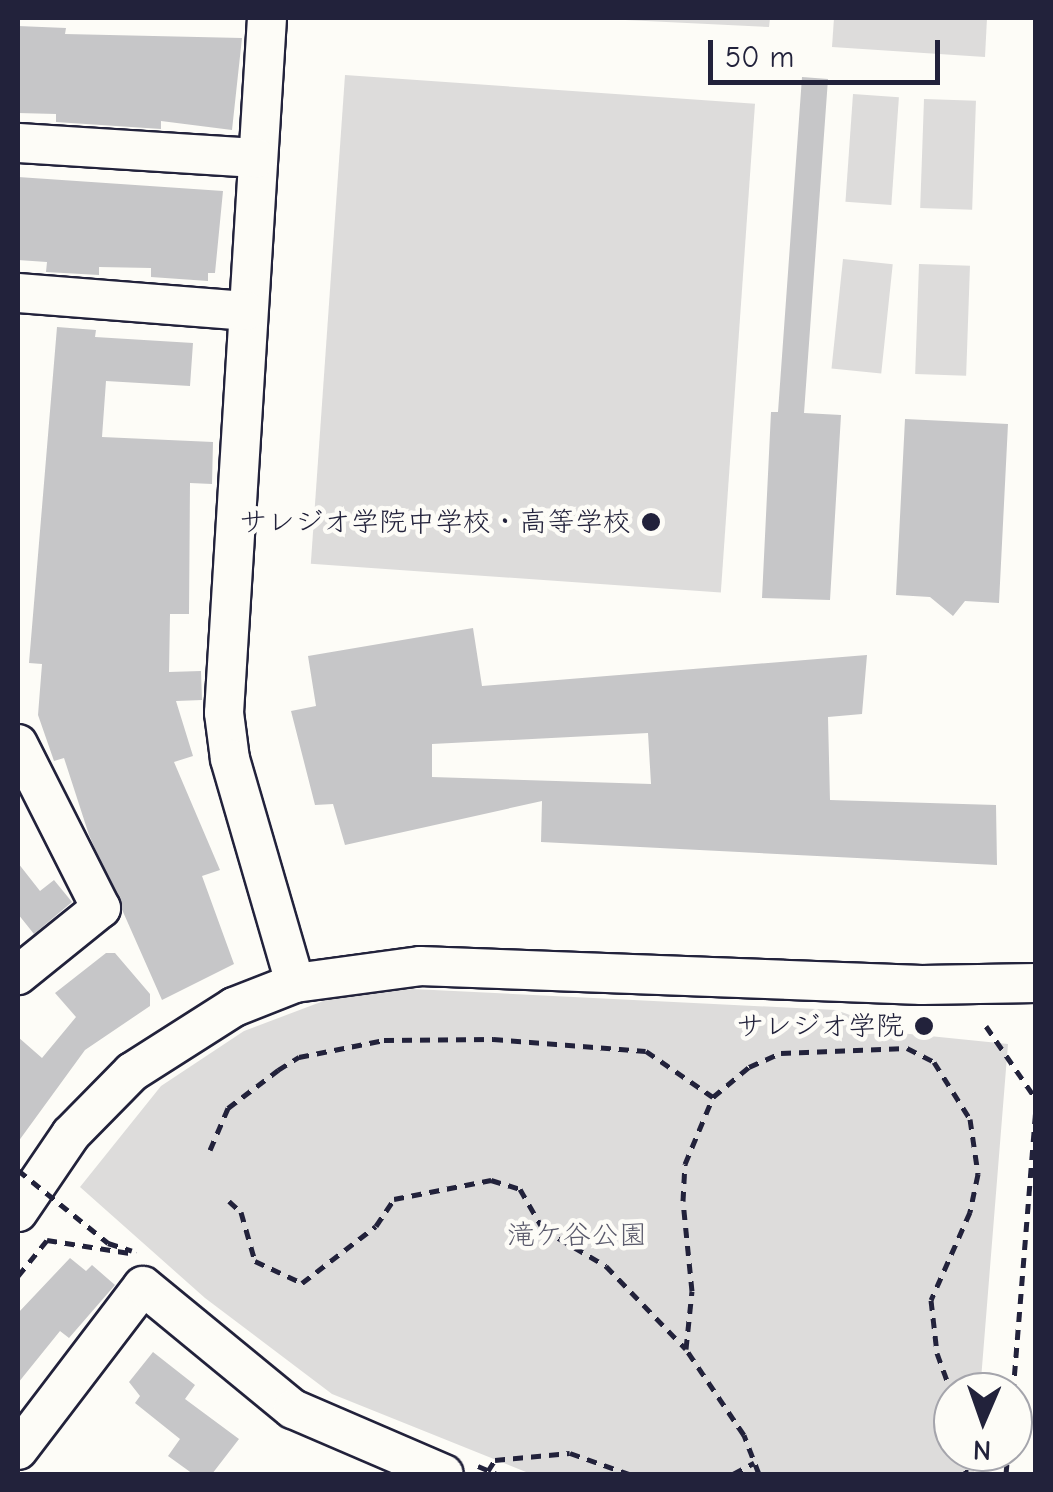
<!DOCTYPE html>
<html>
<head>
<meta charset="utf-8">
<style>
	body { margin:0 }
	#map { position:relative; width:1053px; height:1492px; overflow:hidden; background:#fdfcf7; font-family:"Comic Neue","Klee One",sans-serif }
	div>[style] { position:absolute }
	.green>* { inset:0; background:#dddcdb; transform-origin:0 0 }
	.building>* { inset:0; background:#c6c6c8 }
	.path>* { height:5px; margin-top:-2.5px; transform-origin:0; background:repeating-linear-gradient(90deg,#22223b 0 10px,transparent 0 18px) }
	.roads { filter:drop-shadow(2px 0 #22223b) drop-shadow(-2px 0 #22223b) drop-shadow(0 2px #22223b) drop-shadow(0 -2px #22223b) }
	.minor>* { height:38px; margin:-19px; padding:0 19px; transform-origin:19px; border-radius:19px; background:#fdfcf7 }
	.path-bridge>* { height:5px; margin-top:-2.5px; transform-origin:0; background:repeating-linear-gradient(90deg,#22223b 0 10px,transparent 0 18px) }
	.dots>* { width:28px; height:28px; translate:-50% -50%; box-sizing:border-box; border:5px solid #fdfcf7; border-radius:50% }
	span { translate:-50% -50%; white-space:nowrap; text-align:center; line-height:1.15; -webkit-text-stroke:9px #fdfcf7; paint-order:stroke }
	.poi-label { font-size:28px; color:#22223b }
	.right { translate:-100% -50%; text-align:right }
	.park-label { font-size:28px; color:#5a5a6b }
	.frame { position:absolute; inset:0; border:20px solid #22223b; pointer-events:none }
	.north { position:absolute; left:933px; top:1372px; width:100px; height:100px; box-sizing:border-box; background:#fdfcf7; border:2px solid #a5a5ac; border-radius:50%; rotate:182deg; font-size:28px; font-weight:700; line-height:40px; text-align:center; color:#22223b }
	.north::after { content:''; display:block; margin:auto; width:35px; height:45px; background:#22223b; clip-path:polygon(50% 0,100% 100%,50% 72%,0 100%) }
	.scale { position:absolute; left:708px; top:40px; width:232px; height:45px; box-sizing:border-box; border:5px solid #22223b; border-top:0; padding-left:12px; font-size:30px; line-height:35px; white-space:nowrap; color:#22223b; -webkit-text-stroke:8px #fdfcf7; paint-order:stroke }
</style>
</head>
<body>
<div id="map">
	<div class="green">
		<div style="clip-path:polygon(584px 18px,770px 18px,769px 27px)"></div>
		<div style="clip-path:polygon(834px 18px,987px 18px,985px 57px,832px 47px)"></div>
		<div style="left:345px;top:75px;width:411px;height:490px;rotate:4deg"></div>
		<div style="left:853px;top:94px;width:46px;height:108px;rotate:4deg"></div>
		<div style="left:924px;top:99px;width:52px;height:109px;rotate:2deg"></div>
		<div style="left:843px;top:259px;width:50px;height:110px;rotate:6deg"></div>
		<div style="left:919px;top:264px;width:51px;height:110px;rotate:2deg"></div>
		<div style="clip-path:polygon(413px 989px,836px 1010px,900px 1033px,1008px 1044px,980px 1392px,953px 1392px,953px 1452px,976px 1452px,974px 1474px,531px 1474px,332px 1394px,205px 1298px,80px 1187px,161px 1086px,244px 1031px,334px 997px)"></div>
	</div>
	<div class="building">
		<div style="clip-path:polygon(18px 26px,66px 28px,65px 34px,242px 38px,232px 130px,161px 121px,161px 129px,56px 122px,56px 114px,18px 113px)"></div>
		<div style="clip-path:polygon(802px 77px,828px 79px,804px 413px,841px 415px,830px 600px,762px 598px,771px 412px,778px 412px)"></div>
		<div style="clip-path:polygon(18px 177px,223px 191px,215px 273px,208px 273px,208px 281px,151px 277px,151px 268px,99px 267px,99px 275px,46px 272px,47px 262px,18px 260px)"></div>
		<div style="clip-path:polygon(57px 327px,96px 330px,95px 337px,193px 343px,190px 386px,106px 381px,102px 437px,213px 442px,212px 484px,190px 483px,189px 614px,170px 614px,169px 672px,201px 671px,202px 700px,176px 701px,193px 756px,174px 762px,220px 870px,202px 876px,234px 964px,162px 1000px,89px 835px,64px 758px,54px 761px,38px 715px,42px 664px,29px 663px)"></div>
		<div style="clip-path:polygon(905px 419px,1008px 424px,999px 603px,965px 601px,953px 616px,930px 597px,896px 595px)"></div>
		<div style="clip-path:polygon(evenodd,473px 628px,482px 686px,867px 655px,862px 714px,828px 717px,830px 800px,996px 805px,997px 865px,541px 842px,542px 801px,345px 845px,333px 804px,315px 805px,291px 711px,316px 706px,308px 656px,473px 628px,648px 733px,651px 784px,432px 777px,432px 744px,648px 733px)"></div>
		<div style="clip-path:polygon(18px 863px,40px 891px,54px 880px,72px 902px,34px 934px,18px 914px)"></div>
		<div style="clip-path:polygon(106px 953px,115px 953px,150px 994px,150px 1006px,85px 1050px,18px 1142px,18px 1037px,42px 1058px,76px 1017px,55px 993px)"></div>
		<div style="clip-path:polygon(70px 1258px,86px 1271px,92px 1265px,115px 1285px,69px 1338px,60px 1331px,18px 1383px,18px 1313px)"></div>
		<div style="clip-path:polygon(153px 1352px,195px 1385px,185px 1399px,239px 1439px,212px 1474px,193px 1474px,168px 1456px,180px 1439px,135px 1403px,140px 1396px,129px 1382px)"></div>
	</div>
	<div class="path">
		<div style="left:986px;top:1026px;width:88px;rotate:55.6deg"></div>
		<div style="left:210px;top:1150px;width:46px;rotate:-66.8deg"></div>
		<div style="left:228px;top:1108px;width:63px;rotate:-37.2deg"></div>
		<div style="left:278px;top:1070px;width:25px;rotate:-32deg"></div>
		<div style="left:299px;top:1057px;width:87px;rotate:-11.3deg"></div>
		<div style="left:384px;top:1040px;width:109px;rotate:-0.5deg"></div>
		<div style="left:493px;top:1039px;width:153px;rotate:4.5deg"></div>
		<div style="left:646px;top:1051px;width:81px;rotate:34.5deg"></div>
		<div style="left:229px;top:1201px;width:16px;rotate:43deg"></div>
		<div style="left:241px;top:1212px;width:51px;rotate:74.1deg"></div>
		<div style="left:255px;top:1261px;width:52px;rotate:25.1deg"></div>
		<div style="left:302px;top:1283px;width:93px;rotate:-37.6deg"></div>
		<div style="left:376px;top:1226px;width:32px;rotate:-56deg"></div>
		<div style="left:394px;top:1199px;width:99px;rotate:-11.1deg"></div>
		<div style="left:491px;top:1180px;width:30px;rotate:17deg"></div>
		<div style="left:520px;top:1189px;width:46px;rotate:60.1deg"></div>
		<div style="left:543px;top:1229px;width:73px;rotate:30.4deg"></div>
		<div style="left:606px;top:1266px;width:115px;rotate:46.1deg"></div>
		<div style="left:18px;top:1276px;width:46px;rotate:-51.1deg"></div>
		<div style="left:47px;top:1240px;width:90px;rotate:8.9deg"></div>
		<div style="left:1013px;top:1393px;width:284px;rotate:-85.4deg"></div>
		<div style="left:965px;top:1452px;width:22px;rotate:87deg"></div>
		<div style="left:478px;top:1466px;width:21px;rotate:23deg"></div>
		<div style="left:488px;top:1471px;width:13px;rotate:-58deg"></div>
		<div style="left:495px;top:1460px;width:75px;rotate:-5.3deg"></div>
		<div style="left:570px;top:1453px;width:63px;rotate:19.6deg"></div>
		<div style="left:733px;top:1474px;width:24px;rotate:-28deg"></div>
		<div style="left:759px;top:1474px;width:42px;rotate:-111deg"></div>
		<div style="left:744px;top:1435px;width:104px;rotate:-124deg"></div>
		<div style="left:686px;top:1349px;width:58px;rotate:-84.1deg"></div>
		<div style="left:692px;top:1291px;width:90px;rotate:-95.7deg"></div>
		<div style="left:683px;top:1201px;width:37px;rotate:-87deg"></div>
		<div style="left:685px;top:1164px;width:73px;rotate:-67.3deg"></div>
		<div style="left:713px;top:1097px;width:47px;rotate:-39.8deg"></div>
		<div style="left:749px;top:1067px;width:35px;rotate:-24deg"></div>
		<div style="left:781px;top:1053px;width:126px;rotate:-2.3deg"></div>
		<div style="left:907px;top:1048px;width:30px;rotate:27deg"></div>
		<div style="left:934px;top:1062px;width:67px;rotate:57.7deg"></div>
		<div style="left:970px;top:1119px;width:56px;rotate:81.7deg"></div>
		<div style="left:978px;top:1174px;width:39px;rotate:102deg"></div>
		<div style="left:970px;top:1212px;width:96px;rotate:113.9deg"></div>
		<div style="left:931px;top:1300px;width:53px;rotate:83.5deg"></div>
		<div style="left:937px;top:1353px;width:47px;rotate:70deg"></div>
		<div style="left:1006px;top:1474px;width:22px;rotate:-85deg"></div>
	</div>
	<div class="roads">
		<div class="minor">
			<div style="left:267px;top:18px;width:696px;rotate:93.54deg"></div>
			<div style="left:224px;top:713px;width:46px;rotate:82.6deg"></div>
			<div style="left:230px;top:759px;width:233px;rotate:73.8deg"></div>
			<div style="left:18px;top:143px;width:239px;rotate:3.6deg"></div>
			<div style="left:18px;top:293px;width:228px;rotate:4.5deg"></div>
			<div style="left:18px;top:744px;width:184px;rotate:63.2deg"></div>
			<div style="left:101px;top:908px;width:107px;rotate:141.1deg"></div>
			<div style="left:18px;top:1212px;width:94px;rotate:-55.8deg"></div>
			<div style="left:71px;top:1134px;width:87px;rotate:-45.5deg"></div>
			<div style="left:132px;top:1072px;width:121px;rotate:-32.5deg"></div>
			<div style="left:234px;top:1007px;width:66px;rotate:-21.5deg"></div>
			<div style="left:295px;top:983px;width:126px;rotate:-7.7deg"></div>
			<div style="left:420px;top:966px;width:502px;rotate:2.17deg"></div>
			<div style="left:922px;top:985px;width:114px;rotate:-1deg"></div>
			<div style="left:18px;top:1450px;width:206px;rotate:-52.7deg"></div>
			<div style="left:143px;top:1286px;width:194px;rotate:39.4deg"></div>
			<div style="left:293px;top:1409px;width:164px;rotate:23.3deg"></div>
		</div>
	</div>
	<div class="path-bridge">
		<div style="left:18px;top:1170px;width:116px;rotate:39deg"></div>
		<div style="left:108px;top:1243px;width:25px;rotate:18deg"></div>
	</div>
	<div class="dots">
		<div style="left:651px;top:522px;background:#22223b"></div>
		<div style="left:924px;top:1026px;background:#22223b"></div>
	</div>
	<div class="poi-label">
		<span class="right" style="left:631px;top:522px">サレジオ学院中学校・高等学校</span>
		<span class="right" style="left:904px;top:1026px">サレジオ学院</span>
	</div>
	<div class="park-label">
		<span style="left:577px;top:1235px">滝ケ谷公園</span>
	</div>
	<div class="frame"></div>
	<div class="north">N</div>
	<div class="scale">50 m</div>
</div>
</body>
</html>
